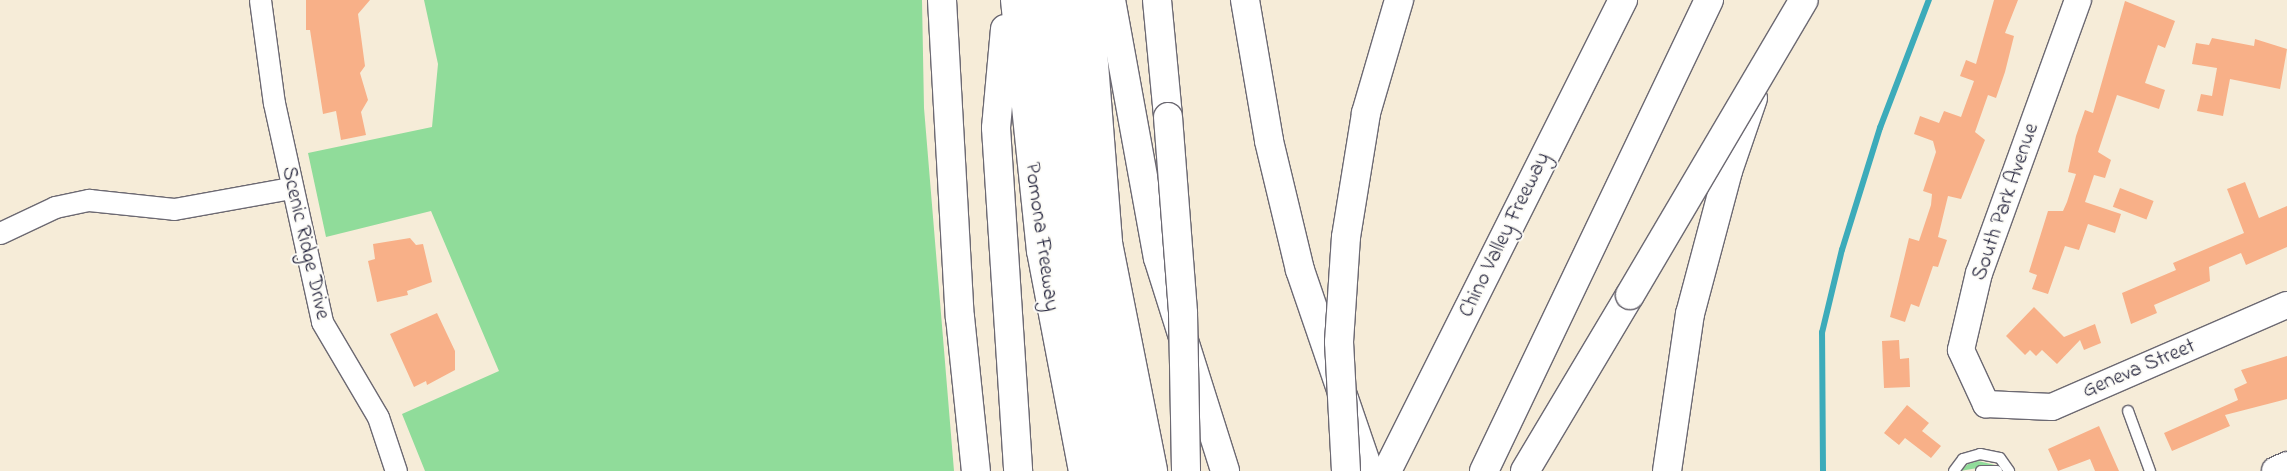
<!DOCTYPE html>
<html>
<head>
<meta charset="utf-8">
<style>
	body { margin:0 }
	#map { position:relative; width:2287px; height:471px; overflow:hidden; background:#f6ecd8; font-family:"Indie Flower",sans-serif }
	div>[style] { position:absolute }
	.green>* { inset:0; background:#90dc9a }
	.stream>* { height:5.5px; margin:-2.75px; padding:0 2.75px; transform-origin:2.75px; border-radius:2.75px; background:#3cabba }
	.building>* { inset:0; background:#f8b088; transform-origin:0 0 }
	.roads { filter:drop-shadow(1px 0 #6c6972) drop-shadow(-1px 0 #6c6972) drop-shadow(0 1px #6c6972) drop-shadow(0 -1px #6c6972) }
	.service>* { height:10px; margin:-5px; padding:0 5px; transform-origin:5px; border-radius:5px; background:#fff }
	.minor>* { height:21px; margin:-10.5px; padding:0 10.5px; transform-origin:10.5px; border-radius:10.5px; background:#fff }
	.tertiary>* { height:26px; margin:-13px; padding:0 13px; transform-origin:13px; border-radius:13px; background:#fff }
	.primary>* { height:28px; margin:-14px; padding:0 14px; transform-origin:14px; border-radius:14px; background:#fff }
	.motorway>* { height:28px; margin:-14px; padding:0 14px; transform-origin:14px; border-radius:14px; background:#fff }
	.bridges { filter:drop-shadow(1px 0 #6c6972) drop-shadow(-1px 0 #6c6972) drop-shadow(0 1px #6c6972) drop-shadow(0 -1px #6c6972) }
	.motorway-bridge>* { height:28px; margin:-14px; padding:0 14px; transform-origin:14px; border-radius:14px; background:#fff }
	span { translate:-50% -50%; white-space:nowrap; text-align:center; line-height:1.15; -webkit-text-stroke:4px #fdfcf7; paint-order:stroke }
	.street-label { font-size:21px; color:#22223b }
</style>
</head>
<body>
<div id="map">
	<div class="green">
		<div style="clip-path:polygon(424px 0,922px 0,924px 108px,954px 471px,425px 471px,402px 414px,499px 371px,431px 211px,326px 237px,308px 153px,432px 127px,438px 64px)"></div>
		<div style="clip-path:polygon(1978px 461px,1995px 465px,1960px 471px,1968px 464px)"></div>
	</div>
	<div class="stream">
		<div style="left:1823px;top:471px;width:138px;rotate:-90.4deg"></div>
		<div style="left:1822px;top:333px;width:85px;rotate:-76.5deg"></div>
		<div style="left:1842px;top:250px;width:128px;rotate:-72.7deg"></div>
		<div style="left:1880px;top:128px;width:137px;rotate:-69.1deg"></div>
	</div>
	<div class="building">
		<div style="clip-path:polygon(306px 0,370px 0,358px 14px,365px 66px,360px 73px,368px 100px,361px 112px,366px 135px,341px 140px,336px 111px,323px 114px,310px 30px,306px 30px)"></div>
		<div style="clip-path:polygon(1994px 0,2018px 0,2005px 33px,2014px 36px,2005px 72px,1996px 98px,1988px 95px,1975px 132px,1985px 140px,1961px 199px,1948px 196px,1938px 237px,1947px 240px,1938px 267px,1933px 266px,1919px 307px,1911px 304px,1905px 322px,1890px 317px,1909px 238px,1919px 241px,1931px 205px,1932px 194px,1923px 191px,1936px 152px,1933px 141px,1914px 134px,1920px 116px,1939px 123px,1944px 111px,1961px 117px,1974px 81px,1960px 76px,1966px 60px,1976px 64px)"></div>
		<div style="clip-path:polygon(2125px 1px,2175px 21px,2165px 48px,2158px 45px,2145px 83px,2165px 90px,2159px 109px,2117px 95px,2098px 152px,2111px 160px,2105px 178px,2094px 175px,2085px 202px,2121px 214px,2115px 233px,2088px 224px,2079px 250px,2065px 246px,2048px 294px,2032px 289px,2037px 275px,2029px 272px,2048px 211px,2063px 211px,2067px 202px,2076px 174px,2068px 172px,2076px 136px,2085px 110px,2093px 113px)"></div>
		<div style="clip-path:polygon(2212px 38px,2254px 46px,2255px 39px,2287px 49px,2280px 89px,2230px 79px,2223px 116px,2197px 111px,2201px 94px,2212px 96px,2217px 68px,2192px 64px,2196px 43px,2209px 45px)"></div>
		<div style="clip-path:polygon(2245px 182px,2259px 218px,2287px 206px,2287px 247px,2246px 265px,2241px 253px,2209px 267px,2210px 281px,2154px 305px,2157px 313px,2131px 324px,2122px 293px,2176px 270px,2173px 263px,2244px 233px,2227px 189px)"></div>
		<div style="left:2120px;top:188px;width:36px;height:20px;rotate:21deg"></div>
		<div style="clip-path:polygon(410px 238px,416px 245px,423px 244px,432px 282px,407px 291px,408px 295px,377px 302px,368px 261px,375px 259px,373px 244px)"></div>
		<div style="clip-path:polygon(2034px 307px,2064px 337px,2095px 324px,2101px 343px,2084px 350px,2080px 340px,2057px 364px,2042px 350px,2036px 356px,2030px 350px,2025px 355px,2006px 336px)"></div>
		<div style="clip-path:polygon(437px 313px,455px 351px,455px 370px,427px 385px,426px 381px,414px 387px,390px 334px)"></div>
		<div style="clip-path:polygon(1899px 340px,1900px 359px,1909px 358px,1910px 387px,1884px 388px,1882px 341px)"></div>
		<div style="clip-path:polygon(2287px 356px,2287px 399px,2225px 415px,2230px 426px,2172px 451px,2164px 433px,2238px 400px,2234px 389px,2247px 383px,2241px 370px)"></div>
		<div style="clip-path:polygon(1907px 405px,1929px 423px,1922px 431px,1941px 446px,1931px 458px,1905px 438px,1899px 445px,1884px 433px)"></div>
		<div style="clip-path:polygon(2099px 426px,2119px 471px,2095px 471px,2090px 459px,2058px 471px,2048px 449px)"></div>
	</div>
	<div class="roads">
		<div class="service">
			<div style="left:2128px;top:411px;width:64px;rotate:69.9deg"></div>
			<div style="left:1954px;top:471px;width:15px;rotate:-53deg"></div>
			<div style="left:1963px;top:459px;width:18px;rotate:-16deg"></div>
			<div style="left:1980px;top:454px;width:20px;rotate:11deg"></div>
			<div style="left:2000px;top:458px;width:16px;rotate:55deg"></div>
			<div style="left:1981px;top:471px;width:16px"></div>
		</div>
		<div class="minor">
			<div style="left:260px;top:0;width:104px;rotate:82.3deg"></div>
			<div style="left:274px;top:103px;width:224px;rotate:77.6deg"></div>
			<div style="left:322px;top:322px;width:110px;rotate:59.5deg"></div>
			<div style="left:378px;top:417px;width:57px;rotate:71.6deg"></div>
			<div style="left:0;top:233px;width:61px;rotate:-25.3deg"></div>
			<div style="left:55px;top:207px;width:35px;rotate:-12deg"></div>
			<div style="left:89px;top:200px;width:85px;rotate:6deg"></div>
			<div style="left:174px;top:209px;width:119px;rotate:-10.2deg"></div>
		</div>
		<div class="tertiary">
			<div style="left:2078px;top:0;width:290px;rotate:109.9deg"></div>
			<div style="left:1979px;top:273px;width:79px;rotate:103.2deg"></div>
			<div style="left:1961px;top:350px;width:60px;rotate:65.2deg"></div>
			<div style="left:1986px;top:404px;width:66px;rotate:2.6deg"></div>
			<div style="left:2052px;top:407px;width:256px;rotate:-23.5deg"></div>
		</div>
		<div class="primary">
			<div style="left:2276px;top:471px;width:12px;rotate:-24deg"></div>
		</div>
		<div class="motorway">
			<div style="left:942px;top:0;width:318px;rotate:86.8deg"></div>
			<div style="left:960px;top:317px;width:155px;rotate:84.1deg"></div>
			<div style="left:1015px;top:0;width:252px;rotate:84.1deg"></div>
			<div style="left:1041px;top:251px;width:224px;rotate:79.2deg"></div>
			<div style="left:1038px;top:0;width:284px;rotate:84.1deg"></div>
			<div style="left:1067px;top:283px;width:192px;rotate:78.6deg"></div>
			<div style="left:1062px;top:0;width:248px;rotate:84.5deg"></div>
			<div style="left:1086px;top:247px;width:113px;rotate:80.3deg"></div>
			<div style="left:1105px;top:358px;width:116px;rotate:76.6deg"></div>
			<div style="left:1089px;top:0;width:244px;rotate:85.5deg"></div>
			<div style="left:1108px;top:243px;width:232px;rotate:78.8deg"></div>
			<div style="left:1111px;top:0;width:262px;rotate:79.7deg"></div>
			<div style="left:1158px;top:258px;width:223px;rotate:72.5deg"></div>
			<div style="left:1157px;top:0;width:118px;rotate:84.6deg"></div>
			<div style="left:1245px;top:0;width:143px;rotate:80.3deg"></div>
			<div style="left:1269px;top:141px;width:133px;rotate:76.5deg"></div>
			<div style="left:1300px;top:270px;width:213px;rotate:71.1deg"></div>
			<div style="left:1005px;top:29px;width:99px;rotate:95.2deg"></div>
			<div style="left:996px;top:128px;width:344px;rotate:86.3deg"></div>
			<div style="left:1387px;top:471px;width:527px;rotate:-63.39deg"></div>
			<div style="left:1484px;top:471px;width:522px;rotate:-64.47deg"></div>
			<div style="left:1525px;top:471px;width:205px;rotate:-59.2deg"></div>
			<div style="left:1667px;top:471px;width:159px;rotate:-81.7deg"></div>
			<div style="left:1690px;top:314px;width:148px;rotate:-75.1deg"></div>
			<div style="left:1728px;top:171px;width:77px;rotate:-71.1deg"></div>
		</div>
	</div>
	<div class="bridges">
		<div class="motorway-bridge">
			<div style="left:1168px;top:117px;width:197px;rotate:85.6deg"></div>
			<div style="left:1183px;top:313px;width:158px;rotate:88.9deg"></div>
			<div style="left:1630px;top:295px;width:342px;rotate:-59.5deg"></div>
			<div style="left:1346px;top:471px;width:129px;rotate:-93.1deg"></div>
			<div style="left:1339px;top:342px;width:105px;rotate:-86.2deg"></div>
			<div style="left:1346px;top:237px;width:126px;rotate:-80.8deg"></div>
			<div style="left:1366px;top:113px;width:118px;rotate:-73.7deg"></div>
		</div>
	</div>
	<div class="street-label">
		<span style="left:2006px;top:202px;rotate:-71deg">South Park Avenue</span>
		<span style="left:1505px;top:235px;rotate:-64deg">Chino Valley Freeway</span>
		<span style="left:1041px;top:237px;rotate:82deg">Pomona Freeway</span>
		<span style="left:305px;top:243px;rotate:77deg">Scenic Ridge Drive</span>
		<span style="left:2139px;top:369px;rotate:-23deg">Geneva Street</span>
	</div>
</div>
</body>
</html>
